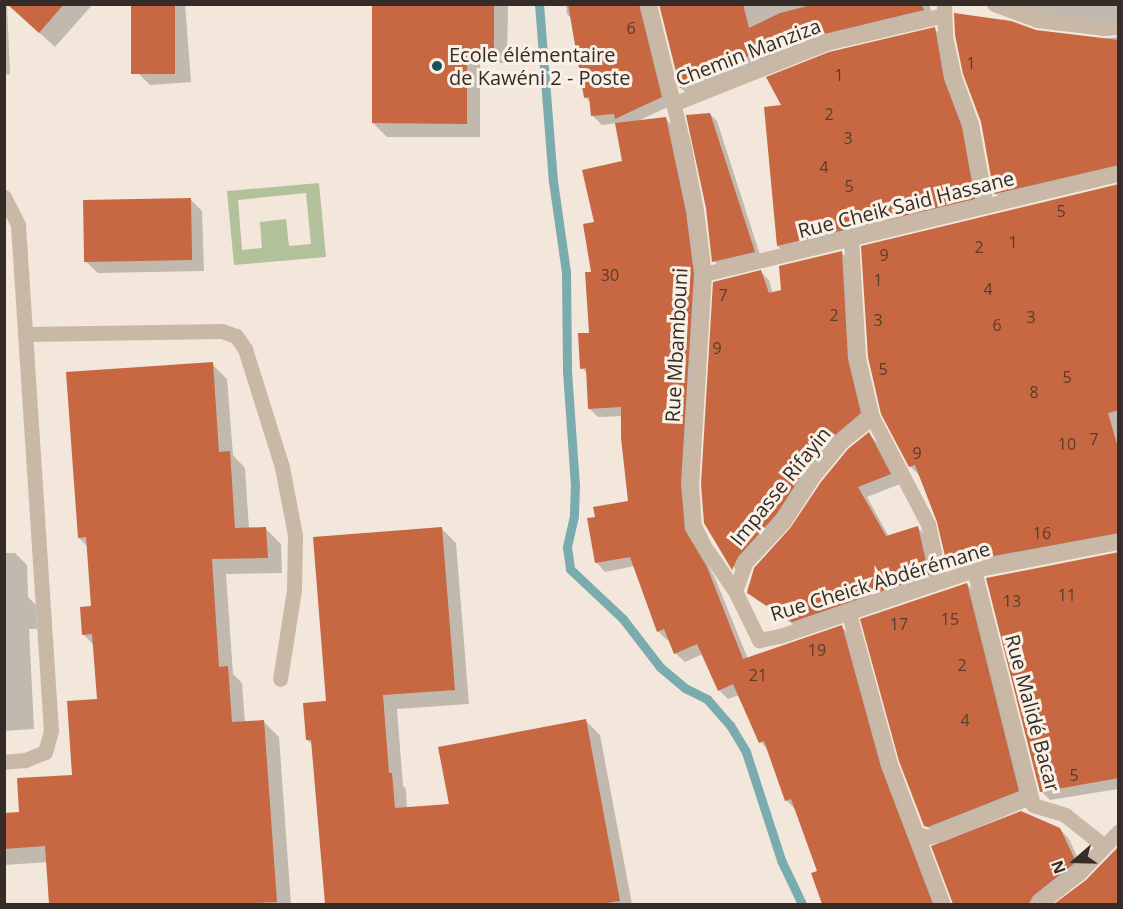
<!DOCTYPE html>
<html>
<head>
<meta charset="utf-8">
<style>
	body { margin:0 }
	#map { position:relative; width:1123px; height:909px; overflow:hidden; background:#f2e7da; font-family:"Open Sans",sans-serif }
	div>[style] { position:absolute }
	.green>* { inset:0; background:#b2c19a }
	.shadow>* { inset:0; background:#0003 }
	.stream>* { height:9px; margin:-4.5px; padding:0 4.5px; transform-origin:4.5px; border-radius:4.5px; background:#79abaf }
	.building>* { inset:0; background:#c76842; transform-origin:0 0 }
	.lane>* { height:15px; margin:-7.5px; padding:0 7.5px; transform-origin:7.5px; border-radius:7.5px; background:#cab8a6 }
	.street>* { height:15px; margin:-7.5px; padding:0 7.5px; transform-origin:7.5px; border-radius:7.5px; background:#cab8a6 }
	.dots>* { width:16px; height:16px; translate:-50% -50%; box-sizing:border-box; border:3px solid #f9f1e6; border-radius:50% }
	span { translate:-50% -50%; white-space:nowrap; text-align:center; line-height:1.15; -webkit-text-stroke:6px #f9f1e6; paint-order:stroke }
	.number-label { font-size:16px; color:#5a3b2e }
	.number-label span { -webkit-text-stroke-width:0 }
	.street-label { font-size:20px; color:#362c27 }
	.poi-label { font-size:20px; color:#362c27 }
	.left { translate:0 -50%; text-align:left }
	.frame { position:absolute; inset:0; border:6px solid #362c27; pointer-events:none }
	.north { position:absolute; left:1045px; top:831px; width:60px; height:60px; -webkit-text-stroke:4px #f9f1e6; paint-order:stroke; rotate:250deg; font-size:16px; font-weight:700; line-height:24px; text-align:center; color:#362c27 }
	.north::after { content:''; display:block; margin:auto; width:21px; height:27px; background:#362c27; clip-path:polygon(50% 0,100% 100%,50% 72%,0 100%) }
</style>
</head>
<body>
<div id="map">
	<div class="green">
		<div style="clip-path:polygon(evenodd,319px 183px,326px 257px,234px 265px,227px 191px,319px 183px,306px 193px,311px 244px,289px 246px,286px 219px,260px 222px,262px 248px,242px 250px,238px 200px,306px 193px)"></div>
	</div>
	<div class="shadow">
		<div style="clip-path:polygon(4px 4px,7px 4px,10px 74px,4px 75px)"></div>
		<div style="clip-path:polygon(8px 4px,93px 4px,55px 47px)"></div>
		<div style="clip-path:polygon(133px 4px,185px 4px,191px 82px,150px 85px,138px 73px)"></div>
		<div style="clip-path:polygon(374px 4px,508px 4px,507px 63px,480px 63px,480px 137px,387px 137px,373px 123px)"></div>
		<div style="clip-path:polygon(566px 4px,654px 4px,670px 106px,638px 121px,666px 119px,675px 128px,703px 284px,693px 537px,715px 578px,748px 659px,842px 627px,851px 636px,937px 904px,824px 904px,813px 874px,819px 871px,795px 809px,786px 800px,769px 751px,761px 742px,739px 695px,728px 699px,719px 690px,703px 654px,685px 662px,675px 653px,670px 639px,667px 640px,658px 631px,635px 566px,605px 572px,596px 562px,596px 518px,630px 502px,623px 416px,598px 417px,589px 408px,588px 374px,582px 368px,591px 334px,596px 224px,624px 162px,617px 123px,602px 125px,593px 116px,591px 103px,585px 97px,572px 19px,567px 14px)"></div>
		<div style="clip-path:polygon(661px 4px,929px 4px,933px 18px,833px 42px,690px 97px,681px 88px)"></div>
		<div style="clip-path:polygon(1012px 4px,1118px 4px,1118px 26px,1050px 19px)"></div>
		<div style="clip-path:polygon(1003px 19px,1035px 31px,1102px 39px,1118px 37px,1118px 175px,1004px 202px,995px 193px)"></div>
		<div style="clip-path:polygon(934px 29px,943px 37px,969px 136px,982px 207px,786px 254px,778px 246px,766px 108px,783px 107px)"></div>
		<div style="clip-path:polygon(710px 114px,717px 121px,761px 258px,721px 268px,714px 261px,707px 208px)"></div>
		<div style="clip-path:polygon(1118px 184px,1118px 542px,958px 577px,949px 568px,939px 521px,919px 475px,910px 466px)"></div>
		<div style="clip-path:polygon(190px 199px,202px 211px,204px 271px,98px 273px,85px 261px)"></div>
		<div style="clip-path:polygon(841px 252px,849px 260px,868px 421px,841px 443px,740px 576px,705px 523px,761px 272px,769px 280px,773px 294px,783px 291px)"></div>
		<div style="clip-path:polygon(212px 364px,227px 379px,233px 455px,245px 468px,249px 529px,266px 529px,281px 544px,282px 573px,226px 574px,233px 674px,242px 683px,245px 723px,264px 722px,279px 737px,291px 904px,51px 904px,48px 862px,4px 865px,4px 814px,21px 813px,74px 777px,98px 700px,94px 645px,83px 634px,92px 608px,88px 547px,79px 538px)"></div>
		<div style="clip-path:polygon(869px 434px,878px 444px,900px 484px,867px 497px,889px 537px,917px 527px,927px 537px,938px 585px,803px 631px,757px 600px,747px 590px,755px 569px,792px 528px)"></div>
		<div style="clip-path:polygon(442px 529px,456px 543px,469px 704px,397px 709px,403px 786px,406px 789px,407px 809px,451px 805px,586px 721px,600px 735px,632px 904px,326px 904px,313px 745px,307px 740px,327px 703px)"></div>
		<div style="clip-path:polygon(4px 553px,15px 553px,27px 565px,28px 597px,36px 605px,37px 629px,29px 629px,34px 729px,4px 731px)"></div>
		<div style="clip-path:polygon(1118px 553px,1118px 789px,1050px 800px,1041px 791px)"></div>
		<div style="clip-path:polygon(967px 584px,974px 592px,1026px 798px,933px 832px,925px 825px)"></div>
		<div style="clip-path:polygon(1060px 829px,1069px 839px,1084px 872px,1044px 904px,953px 904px,954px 901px)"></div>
		<div style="clip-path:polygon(1118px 848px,1118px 904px,1055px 904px,1086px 882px)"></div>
	</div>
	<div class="stream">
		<div style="left:539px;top:4px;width:178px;rotate:85.5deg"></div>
		<div style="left:553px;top:181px;width:92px;rotate:81.9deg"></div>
		<div style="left:566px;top:272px;width:99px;rotate:89.4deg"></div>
		<div style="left:567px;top:371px;width:113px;rotate:86deg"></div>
		<div style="left:575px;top:484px;width:32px;rotate:92deg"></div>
		<div style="left:574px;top:516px;width:32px;rotate:103deg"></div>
		<div style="left:567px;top:547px;width:22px;rotate:82deg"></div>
		<div style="left:570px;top:569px;width:73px;rotate:43.3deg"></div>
		<div style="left:623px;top:619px;width:61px;rotate:52.4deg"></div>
		<div style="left:660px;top:667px;width:33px;rotate:40deg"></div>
		<div style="left:685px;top:688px;width:25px;rotate:27deg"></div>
		<div style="left:707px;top:699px;width:35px;rotate:49deg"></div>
		<div style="left:730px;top:725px;width:31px;rotate:59deg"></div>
		<div style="left:746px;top:752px;width:114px;rotate:72deg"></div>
		<div style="left:781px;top:860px;width:49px;rotate:64.5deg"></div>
	</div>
	<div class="building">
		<div style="clip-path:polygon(7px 4px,64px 4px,39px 33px)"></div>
		<div style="left:131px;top:4px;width:44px;height:70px"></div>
		<div style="clip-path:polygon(372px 4px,494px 4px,494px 50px,467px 49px,467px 124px,372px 123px)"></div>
		<div style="clip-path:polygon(568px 4px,639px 4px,662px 97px,615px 119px,614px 114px,591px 116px,589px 97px,584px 98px)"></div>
		<div style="clip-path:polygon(659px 4px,743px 4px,749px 28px,780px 13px,815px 4px,921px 4px,924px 10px,824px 34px,760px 59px,759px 51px,680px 88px)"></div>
		<div style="clip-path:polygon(954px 13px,1011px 21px,1036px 30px,1119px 40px,1119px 165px,994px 194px,981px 122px,963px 74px,955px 35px)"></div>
		<div style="clip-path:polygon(935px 27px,944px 79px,962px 127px,975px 199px,777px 246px,764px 107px,781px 105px,766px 77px,829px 52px)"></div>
		<div style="clip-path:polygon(710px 113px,755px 252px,712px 262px,706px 208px,686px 115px)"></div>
		<div style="clip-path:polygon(666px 117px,686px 212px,694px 274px,681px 483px,685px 530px,707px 567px,743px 659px,842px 625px,881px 767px,933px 904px,822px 904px,811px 873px,817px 871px,791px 799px,785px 801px,764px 741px,759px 743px,733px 684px,718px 691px,697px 644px,674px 654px,664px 629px,657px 632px,630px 557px,595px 563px,587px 518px,595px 517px,593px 507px,628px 501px,621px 438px,621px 407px,588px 409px,586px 368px,580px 369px,578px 333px,589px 333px,585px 272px,591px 272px,583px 224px,594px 222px,582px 170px,622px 161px,615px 123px)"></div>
		<div style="clip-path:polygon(1119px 184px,1119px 410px,1108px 413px,1119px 451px,1119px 533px,972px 560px,948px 569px,937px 522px,915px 465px,909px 467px,881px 414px,868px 357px,861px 246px)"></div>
		<div style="left:191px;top:198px;width:62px;height:108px;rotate:89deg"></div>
		<div style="clip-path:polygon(842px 251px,848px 359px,861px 413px,834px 436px,805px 470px,776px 515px,738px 557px,732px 570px,704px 523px,701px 484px,713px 282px,761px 270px,769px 293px,781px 290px,779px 266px)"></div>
		<div style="clip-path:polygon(213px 362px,219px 452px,230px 451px,235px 528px,266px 527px,268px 558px,212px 559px,219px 667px,228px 666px,232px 722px,264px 720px,277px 902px,234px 904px,49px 904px,45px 846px,4px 849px,4px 813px,19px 812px,17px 778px,72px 775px,67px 701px,97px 699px,92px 634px,82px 635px,80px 607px,91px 606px,86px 537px,78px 538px,66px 372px)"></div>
		<div style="clip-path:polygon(869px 432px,891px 474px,858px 487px,886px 536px,918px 526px,929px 575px,792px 622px,747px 593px,754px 568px,791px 527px,821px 482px,848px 449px)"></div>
		<div style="clip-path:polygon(442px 527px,455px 690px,383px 695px,389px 773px,392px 773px,395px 808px,449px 804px,438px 747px,586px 719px,620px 901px,600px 904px,325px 904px,311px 740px,306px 740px,303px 703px,326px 701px,313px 537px)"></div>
		<div style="clip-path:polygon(1119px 552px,1119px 778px,1040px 792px,986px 578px)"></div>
		<div style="clip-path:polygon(967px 583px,1019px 791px,928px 827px,924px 826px,899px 761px,860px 619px)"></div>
		<div style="clip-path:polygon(1021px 811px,1060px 828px,1076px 862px,1033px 896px,1029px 904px,953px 904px,931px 846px)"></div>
		<div style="clip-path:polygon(1119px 846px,1119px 904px,1054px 904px,1086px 880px)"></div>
	</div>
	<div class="lane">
		<div style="left:673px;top:104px;width:165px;rotate:-21.7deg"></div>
		<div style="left:826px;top:43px;width:121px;rotate:-13.3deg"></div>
		<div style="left:4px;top:197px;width:31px;rotate:63deg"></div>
		<div style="left:18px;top:225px;width:507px;rotate:86.27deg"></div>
		<div style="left:51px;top:731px;width:22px;rotate:106deg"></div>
		<div style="left:45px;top:752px;width:22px;rotate:158deg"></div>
		<div style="left:25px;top:760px;width:21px;rotate:175deg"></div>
		<div style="left:25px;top:334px;width:197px;rotate:-0.9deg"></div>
		<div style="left:222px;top:331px;width:15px;rotate:20deg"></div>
		<div style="left:236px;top:336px;width:16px;rotate:55deg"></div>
		<div style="left:245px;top:349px;width:124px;rotate:72.6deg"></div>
		<div style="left:282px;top:467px;width:69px;rotate:79.2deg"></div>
		<div style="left:295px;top:535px;width:55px;rotate:91deg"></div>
		<div style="left:294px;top:590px;width:90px;rotate:98.9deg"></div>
	</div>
	<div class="street">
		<div style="left:649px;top:4px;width:148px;rotate:76.3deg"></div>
		<div style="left:684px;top:148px;width:63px;rotate:79deg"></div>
		<div style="left:696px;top:210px;width:64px;rotate:82.9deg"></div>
		<div style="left:704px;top:274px;width:210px;rotate:93.5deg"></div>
		<div style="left:691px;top:484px;width:42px;rotate:85.9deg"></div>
		<div style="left:694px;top:526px;width:22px;rotate:63deg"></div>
		<div style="left:704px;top:546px;width:55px;rotate:55.4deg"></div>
		<div style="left:735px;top:591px;width:55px;rotate:63.9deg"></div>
		<div style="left:759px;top:640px;width:21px;rotate:-11deg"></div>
		<div style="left:780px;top:636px;width:205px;rotate:-18.8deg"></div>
		<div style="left:974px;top:570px;width:147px;rotate:-11deg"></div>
		<div style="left:944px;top:4px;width:32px;rotate:88deg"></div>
		<div style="left:945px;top:36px;width:42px;rotate:77.6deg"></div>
		<div style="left:954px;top:77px;width:50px;rotate:70.1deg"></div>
		<div style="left:971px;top:124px;width:83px;rotate:79.6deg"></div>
		<div style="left:994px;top:4px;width:46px;rotate:20.4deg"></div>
		<div style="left:1037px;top:20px;width:66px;rotate:6.9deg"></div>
		<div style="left:1103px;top:28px;width:15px;rotate:-4deg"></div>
		<div style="left:851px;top:239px;width:119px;rotate:86.6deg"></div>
		<div style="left:858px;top:358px;width:61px;rotate:76.7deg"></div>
		<div style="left:872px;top:417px;width:121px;rotate:62.4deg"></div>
		<div style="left:928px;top:524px;width:57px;rotate:77.9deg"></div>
		<div style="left:704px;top:274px;width:426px;rotate:-13.6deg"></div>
		<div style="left:974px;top:570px;width:242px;rotate:75.9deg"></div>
		<div style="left:1033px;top:805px;width:34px;rotate:17deg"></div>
		<div style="left:1065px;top:815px;width:48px;rotate:38.3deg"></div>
		<div style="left:735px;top:591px;width:30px;rotate:-70deg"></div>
		<div style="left:745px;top:563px;width:57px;rotate:-47.1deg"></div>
		<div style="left:784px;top:521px;width:54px;rotate:-57.2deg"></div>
		<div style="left:813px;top:476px;width:44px;rotate:-50.5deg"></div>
		<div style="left:841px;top:442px;width:40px;rotate:-39deg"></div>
		<div style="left:849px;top:614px;width:156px;rotate:74.7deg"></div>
		<div style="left:890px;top:764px;width:150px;rotate:69.3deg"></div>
		<div style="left:915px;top:833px;width:13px;rotate:18deg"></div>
		<div style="left:927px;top:837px;width:14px;rotate:-12deg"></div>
		<div style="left:941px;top:834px;width:96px;rotate:-22.6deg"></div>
		<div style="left:1039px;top:904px;width:51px;rotate:-37.8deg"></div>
		<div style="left:1079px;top:873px;width:57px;rotate:-46.4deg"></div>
	</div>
	<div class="dots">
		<div style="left:437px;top:66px;background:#1c5158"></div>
	</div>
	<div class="number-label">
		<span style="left:631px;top:28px">6</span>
		<span style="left:971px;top:63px">1</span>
		<span style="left:839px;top:75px">1</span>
		<span style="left:829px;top:114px">2</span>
		<span style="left:848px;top:138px">3</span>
		<span style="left:824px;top:167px">4</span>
		<span style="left:849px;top:186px">5</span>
		<span style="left:1061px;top:211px">5</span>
		<span style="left:1013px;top:242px">1</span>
		<span style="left:979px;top:247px">2</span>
		<span style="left:884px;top:255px">9</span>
		<span style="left:610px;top:275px">30</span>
		<span style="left:878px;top:280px">1</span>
		<span style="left:988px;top:289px">4</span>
		<span style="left:723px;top:295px">7</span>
		<span style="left:834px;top:315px">2</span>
		<span style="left:1031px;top:317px">3</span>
		<span style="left:878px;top:320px">3</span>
		<span style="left:997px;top:325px">6</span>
		<span style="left:717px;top:348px">9</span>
		<span style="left:883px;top:369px">5</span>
		<span style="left:1067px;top:377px">5</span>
		<span style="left:1034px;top:392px">8</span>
		<span style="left:1094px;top:439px">7</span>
		<span style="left:1067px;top:444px">10</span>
		<span style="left:917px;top:453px">9</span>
		<span style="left:1042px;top:533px">16</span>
		<span style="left:1067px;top:595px">11</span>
		<span style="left:1012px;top:601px">13</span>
		<span style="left:950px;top:619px">15</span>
		<span style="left:899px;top:624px">17</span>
		<span style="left:817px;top:650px">19</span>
		<span style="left:962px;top:665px">2</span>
		<span style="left:758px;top:675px">21</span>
		<span style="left:965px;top:720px">4</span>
		<span style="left:1074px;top:775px">5</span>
	</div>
	<div class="street-label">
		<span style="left:748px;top:52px;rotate:-21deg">Chemin Manziza</span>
		<span style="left:906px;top:204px;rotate:-14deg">Rue Cheik Said Hassane</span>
		<span style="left:676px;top:345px;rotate:-87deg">Rue Mbambouni</span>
		<span style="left:780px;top:486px;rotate:-51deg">Impasse Rifayin</span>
		<span style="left:880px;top:581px;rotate:-17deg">Rue Cheick Abdérémane</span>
		<span style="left:1033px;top:713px;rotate:75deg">Rue Malidé Bacar</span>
	</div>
	<div class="poi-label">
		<span class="left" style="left:449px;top:66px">Ecole élémentaire<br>de Kawéni 2 - Poste</span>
	</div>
	<div class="frame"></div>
	<div class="north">N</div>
</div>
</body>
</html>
